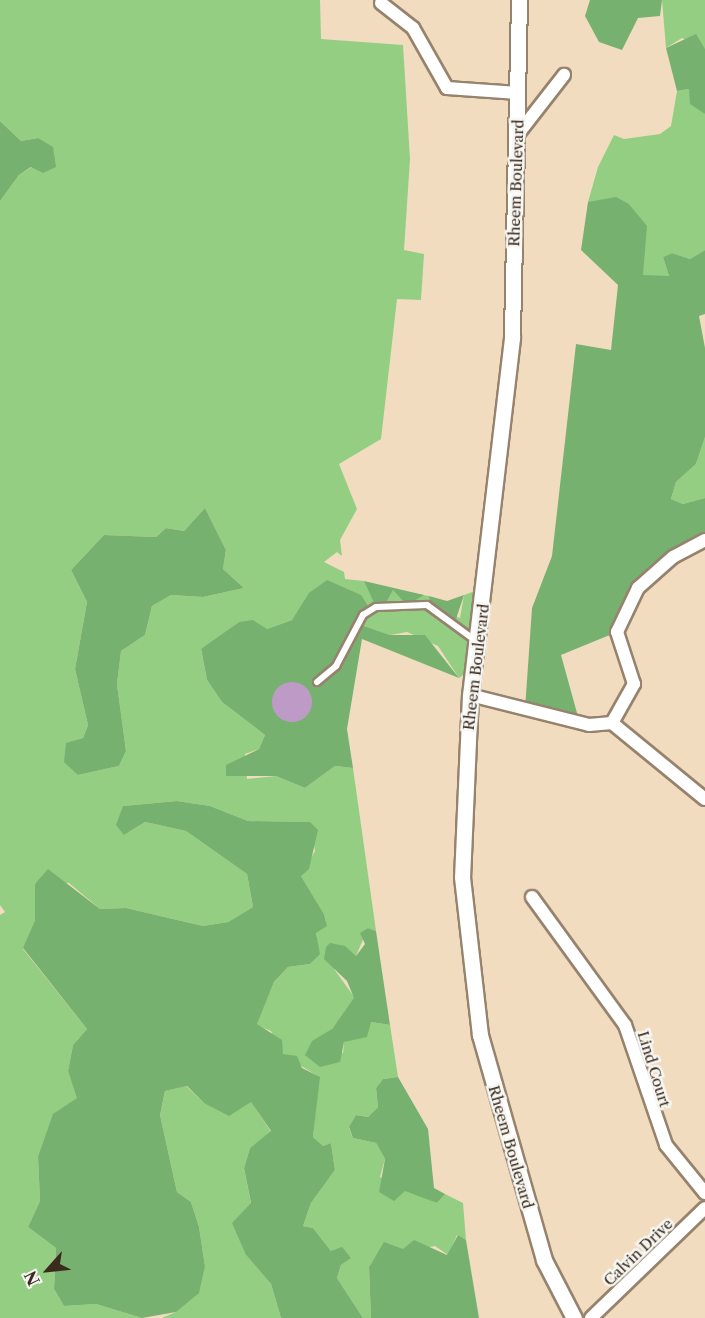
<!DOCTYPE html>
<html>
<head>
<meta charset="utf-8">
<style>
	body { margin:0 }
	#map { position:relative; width:705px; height:1318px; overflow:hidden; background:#f2dcbf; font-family:"Libre Caslon Text",serif }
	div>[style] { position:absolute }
	.green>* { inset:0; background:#94ce82 }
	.forest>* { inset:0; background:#77b170 }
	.building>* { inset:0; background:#be9bc7 }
	.round { border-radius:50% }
	.roads { filter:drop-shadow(2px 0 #96836e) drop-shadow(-2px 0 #96836e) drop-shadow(0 2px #96836e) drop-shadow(0 -2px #96836e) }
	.service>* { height:6px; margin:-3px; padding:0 3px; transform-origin:3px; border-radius:3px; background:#fff }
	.minor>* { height:12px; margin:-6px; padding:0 6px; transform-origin:6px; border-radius:6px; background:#fff }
	.tertiary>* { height:15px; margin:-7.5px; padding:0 7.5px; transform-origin:7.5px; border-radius:7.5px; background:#fff }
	span { translate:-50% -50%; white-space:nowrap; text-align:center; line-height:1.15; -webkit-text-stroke:5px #f6f6f2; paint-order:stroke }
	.street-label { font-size:15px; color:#3b2a1e }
	.north { position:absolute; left:18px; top:1240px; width:60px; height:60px; -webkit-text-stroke:4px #f6f6f2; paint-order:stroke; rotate:243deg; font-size:16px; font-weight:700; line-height:24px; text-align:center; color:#3b2a1e }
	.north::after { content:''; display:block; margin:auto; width:21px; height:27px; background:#3b2a1e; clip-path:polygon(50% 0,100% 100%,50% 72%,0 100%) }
</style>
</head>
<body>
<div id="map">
	<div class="green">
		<div style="clip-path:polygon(evenodd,0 0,320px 0,321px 39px,403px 45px,410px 159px,404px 250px,424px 254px,421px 300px,397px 299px,381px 439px,339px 464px,357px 509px,340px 540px,342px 556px,337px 552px,324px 562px,344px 572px,345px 579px,364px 581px,384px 606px,392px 590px,429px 596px,431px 606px,460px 618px,464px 595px,486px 587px,473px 668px,459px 678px,438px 646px,407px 632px,390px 635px,354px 623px,370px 609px,302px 607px,292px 620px,267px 629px,239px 622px,201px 650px,207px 680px,222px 702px,265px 735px,259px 749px,245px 754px,247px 779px,276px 776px,305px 788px,335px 766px,353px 768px,376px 931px,368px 928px,356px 956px,334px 969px,355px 998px,332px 1029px,343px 1054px,344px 1042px,371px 1022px,390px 1025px,398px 1077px,383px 1079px,376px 1088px,378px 1107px,368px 1117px,356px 1115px,349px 1128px,353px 1138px,376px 1143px,385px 1159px,380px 1177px,437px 1203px,445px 1194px,463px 1203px,466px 1240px,457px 1235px,448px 1255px,435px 1246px,375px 1257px,369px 1267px,371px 1318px,363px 1318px,337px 1278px,341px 1265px,351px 1257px,331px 1251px,313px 1228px,303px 1226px,311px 1203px,335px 1170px,331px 1143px,323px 1146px,313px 1137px,319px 1077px,282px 1054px,271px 1031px,256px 1025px,274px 982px,288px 967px,310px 964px,319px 954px,316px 933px,326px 922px,324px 914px,301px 876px,315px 851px,310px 822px,248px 821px,210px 806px,177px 801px,123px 806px,124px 835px,145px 822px,186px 831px,247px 874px,253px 907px,228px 922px,203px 926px,126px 908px,100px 909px,69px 883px,35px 883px,35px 920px,23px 949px,87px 1029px,73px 1045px,68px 1071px,78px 1098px,38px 1157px,40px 1201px,28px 1227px,56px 1248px,54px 1289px,64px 1306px,96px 1304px,142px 1318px,0 1318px,0 915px,5px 912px,0 905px,0 201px,19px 175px,32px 167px,38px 138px,21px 141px,0 121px,0 0,205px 508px,226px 550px,223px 569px,244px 588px,203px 597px,171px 595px,152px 606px,145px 635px,121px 651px,117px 684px,126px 751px,119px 766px,78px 775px,66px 744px,83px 738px,88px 725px,75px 669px,87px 602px,71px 570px,104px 535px,156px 537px,166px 528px,184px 531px,205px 508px)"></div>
		<div style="clip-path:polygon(662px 0,705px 0,705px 49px,682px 38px,666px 48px)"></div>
		<div style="clip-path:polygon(689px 89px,705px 114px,705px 250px,690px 259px,672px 253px,663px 257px,669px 276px,657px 278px,642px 275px,646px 226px,629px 204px,588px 202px,598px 167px,614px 135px,624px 139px,660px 134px,671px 126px,677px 91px)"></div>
		<div style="clip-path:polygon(705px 437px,705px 498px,683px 504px,671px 499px,676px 482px,696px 464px)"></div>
		<div style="clip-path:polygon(186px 1086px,204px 1103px,251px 1101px,271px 1132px,250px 1148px,244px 1168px,251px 1204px,246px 1255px,271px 1284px,281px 1318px,162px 1318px,176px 1312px,205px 1266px,199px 1227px,191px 1202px,177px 1192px,160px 1115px,165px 1091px)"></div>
	</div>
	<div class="forest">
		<div style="clip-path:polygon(590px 0,662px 0,660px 16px,638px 18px,622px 50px,599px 42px,585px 16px)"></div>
		<div style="clip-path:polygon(696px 34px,705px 49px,705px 114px,690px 104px,689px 89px,677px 91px,666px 48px)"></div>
		<div style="clip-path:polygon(0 121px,21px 141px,38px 138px,53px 147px,56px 167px,43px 173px,31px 167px,19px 175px,0 201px)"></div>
		<div style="clip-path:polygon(616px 197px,629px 204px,647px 226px,643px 275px,669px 276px,663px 257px,672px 253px,690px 259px,705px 250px,705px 314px,699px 316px,705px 348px,705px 437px,696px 464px,676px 482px,671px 499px,683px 504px,705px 498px,705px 540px,638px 588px,617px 632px,561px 655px,577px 713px,574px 721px,525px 709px,532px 608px,552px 556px,576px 344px,611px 350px,618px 285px,581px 250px,588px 202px)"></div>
		<div style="clip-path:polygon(205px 508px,226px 550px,223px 569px,244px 588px,203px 597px,171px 595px,152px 606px,145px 635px,121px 651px,117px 684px,126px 751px,119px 766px,78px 775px,64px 762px,66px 743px,83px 738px,88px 725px,75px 669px,87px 602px,71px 570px,104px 535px,156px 537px,166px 528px,184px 531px)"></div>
		<div style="clip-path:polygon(327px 580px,361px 595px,370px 609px,355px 623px,390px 635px,425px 635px,459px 678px,362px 639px,347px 729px,353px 768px,335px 766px,305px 788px,276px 776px,226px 776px,226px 765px,259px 749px,265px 735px,222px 702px,207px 680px,201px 649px,239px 622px,253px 620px,267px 629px,292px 620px,309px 593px)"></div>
		<div style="clip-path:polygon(364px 581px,424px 595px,407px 605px,393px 590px,384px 606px,376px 607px)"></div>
		<div style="clip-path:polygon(464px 595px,454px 625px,430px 606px,429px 596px,447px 601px)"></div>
		<div style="clip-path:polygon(177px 801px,210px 806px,248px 821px,310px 822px,318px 830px,309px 869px,301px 876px,324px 914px,327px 926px,316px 933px,320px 954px,310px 964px,288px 967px,274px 982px,257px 1024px,282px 1040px,283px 1054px,297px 1056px,302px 1068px,320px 1077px,313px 1137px,323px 1146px,331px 1143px,335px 1170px,311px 1203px,303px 1226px,313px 1228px,331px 1251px,342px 1247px,351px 1258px,341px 1265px,337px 1278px,363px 1318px,281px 1318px,271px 1284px,246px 1255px,232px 1223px,251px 1203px,244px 1168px,250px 1148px,271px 1131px,251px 1102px,229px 1116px,204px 1103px,187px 1086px,165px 1091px,160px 1115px,177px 1192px,191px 1202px,199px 1227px,205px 1266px,199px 1293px,176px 1312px,142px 1318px,96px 1304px,64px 1306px,54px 1289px,56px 1248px,28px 1227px,40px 1201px,38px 1157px,53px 1114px,77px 1098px,68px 1071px,73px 1045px,87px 1029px,23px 948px,35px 920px,35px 884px,48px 869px,100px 909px,126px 908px,203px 926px,228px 922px,253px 907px,247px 874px,186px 831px,145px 822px,124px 835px,116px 825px,123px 806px)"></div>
		<div style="clip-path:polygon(368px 928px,376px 931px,390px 1025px,371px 1022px,367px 1037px,344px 1042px,340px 1062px,320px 1067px,305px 1055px,312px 1041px,332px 1029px,354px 998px,347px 981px,324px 959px,326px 947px,330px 943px,345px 946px,356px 956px,365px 944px,360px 933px)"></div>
		<div style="clip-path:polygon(398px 1077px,428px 1129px,434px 1188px,445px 1194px,437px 1203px,405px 1191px,394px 1201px,379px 1192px,385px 1159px,376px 1143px,353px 1138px,349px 1127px,356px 1115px,368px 1117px,378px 1107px,376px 1088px,383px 1079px)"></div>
		<div style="clip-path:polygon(458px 1235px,466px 1240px,479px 1318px,371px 1318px,369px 1267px,384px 1242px,403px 1249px,414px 1240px,447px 1255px)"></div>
	</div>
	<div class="building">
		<div class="round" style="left:272px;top:682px;width:40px;height:40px"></div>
	</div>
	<div class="roads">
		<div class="service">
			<div style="left:317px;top:682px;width:25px;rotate:-40deg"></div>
			<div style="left:336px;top:666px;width:58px;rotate:-62.1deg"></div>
			<div style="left:363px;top:615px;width:15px;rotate:-32deg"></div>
			<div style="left:376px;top:607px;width:51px;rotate:-2.2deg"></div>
			<div style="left:427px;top:605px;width:61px;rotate:36.3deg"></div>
		</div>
		<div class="minor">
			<div style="left:381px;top:3px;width:41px;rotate:38deg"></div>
			<div style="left:413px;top:28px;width:69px;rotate:60.5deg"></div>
			<div style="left:447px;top:88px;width:71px;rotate:4deg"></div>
			<div style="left:518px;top:134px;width:75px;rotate:-52.1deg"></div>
			<div style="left:470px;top:695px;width:123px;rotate:14.1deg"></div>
			<div style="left:589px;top:725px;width:23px;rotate:-5deg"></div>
			<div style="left:612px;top:723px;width:45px;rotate:-60.6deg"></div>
			<div style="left:634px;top:684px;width:55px;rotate:-108.1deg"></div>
			<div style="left:617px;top:632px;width:49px;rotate:-64.5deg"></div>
			<div style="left:638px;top:588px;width:47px;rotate:-41.5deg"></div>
			<div style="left:673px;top:557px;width:36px;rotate:-28deg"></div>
			<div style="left:612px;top:723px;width:120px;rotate:39.3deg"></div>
			<div style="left:532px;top:897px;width:158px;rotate:54deg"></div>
			<div style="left:625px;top:1025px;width:127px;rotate:71.1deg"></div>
			<div style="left:666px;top:1145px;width:62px;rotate:50.9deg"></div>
			<div style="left:591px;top:1318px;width:158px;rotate:-44deg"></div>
		</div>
		<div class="tertiary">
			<div style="left:519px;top:0;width:338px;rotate:91.2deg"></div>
			<div style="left:512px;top:338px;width:359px;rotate:96.7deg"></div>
			<div style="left:470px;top:695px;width:182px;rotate:92.5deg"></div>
			<div style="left:462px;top:877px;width:159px;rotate:83.5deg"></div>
			<div style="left:480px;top:1035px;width:234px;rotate:74.1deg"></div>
			<div style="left:544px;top:1260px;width:65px;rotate:62.7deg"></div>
		</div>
	</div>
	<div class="street-label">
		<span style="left:516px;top:183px;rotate:-88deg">Rheem Boulevard</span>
		<span style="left:476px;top:667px;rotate:-83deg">Rheem Boulevard</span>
		<span style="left:654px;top:1069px;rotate:73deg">Lind Court</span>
		<span style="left:511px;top:1147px;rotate:74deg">Rheem Boulevard</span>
		<span style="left:638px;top:1252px;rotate:-44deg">Calvin Drive</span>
	</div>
	<div class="north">N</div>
</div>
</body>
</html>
